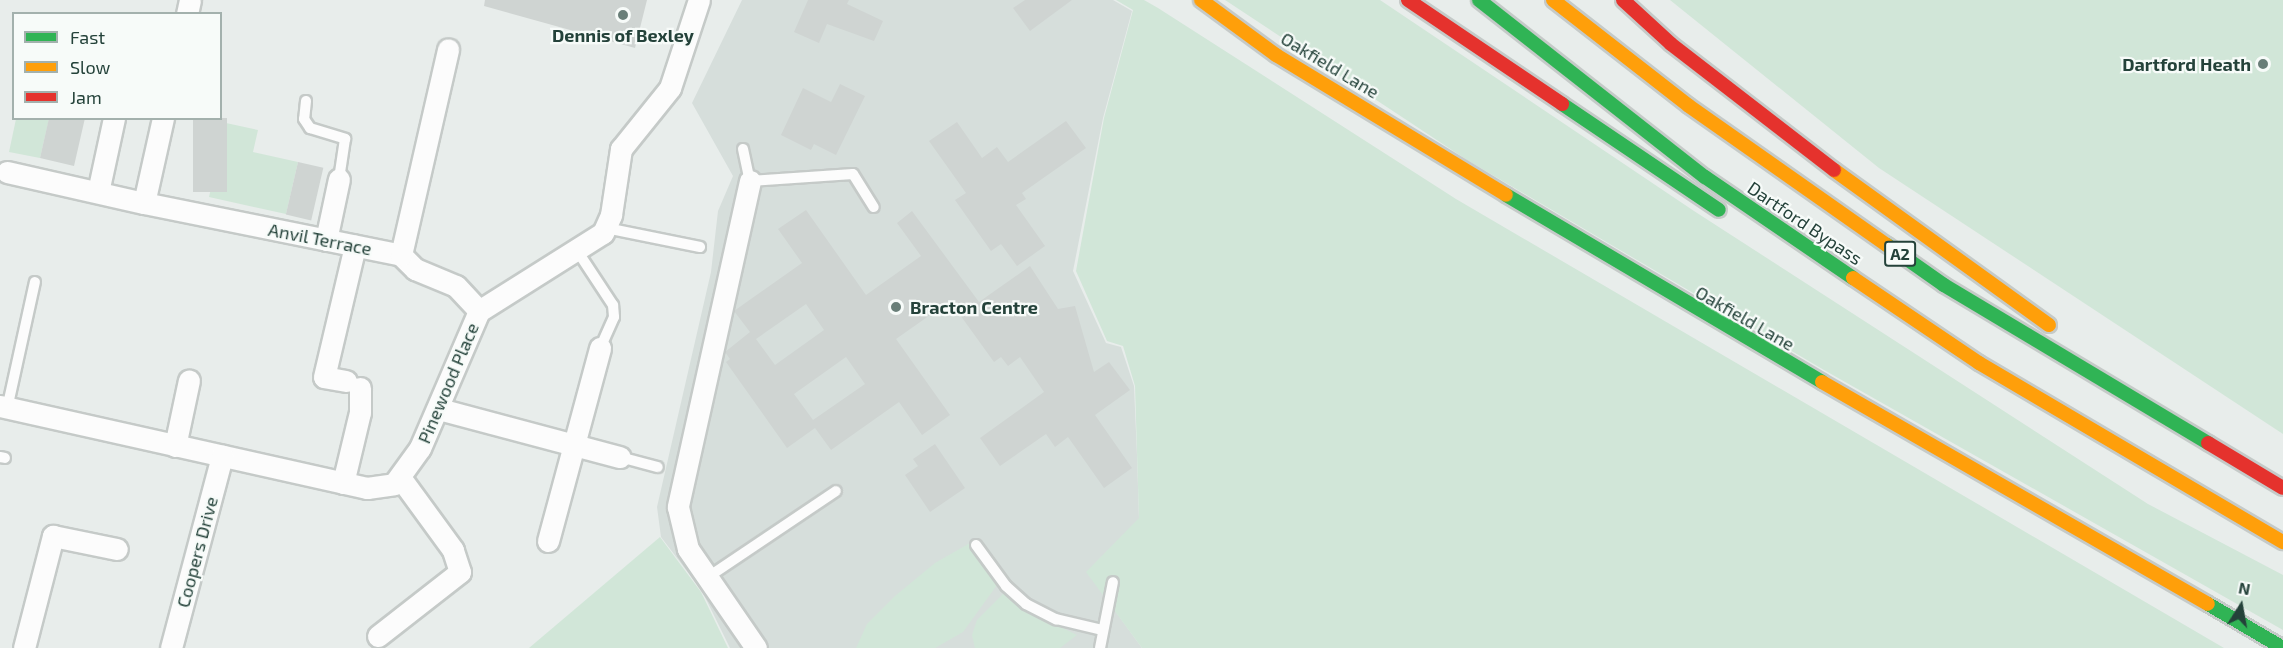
<!DOCTYPE html>
<html>
<head>
<meta charset="utf-8">
<style>
	body { margin:0 }
	#map { position:relative; width:2283px; height:648px; overflow:hidden; background:#e8edeb; font-family:"Exo 2",sans-serif }
	div>[style] { position:absolute }
	.built>* { inset:0; background:#d6dedb }
	.green>* { inset:0; background:#d1e6d8 }
	.building>* { inset:0; background:#cfd4d2; transform-origin:0 0 }
	.roads { filter:drop-shadow(2px 0 #c5cac8) drop-shadow(-2px 0 #c5cac8) drop-shadow(0 2px #c5cac8) drop-shadow(0 -2px #c5cac8) }
	.lane>* { height:10px; margin:-5px; padding:0 5px; transform-origin:5px; border-radius:5px; background:#fcfcfc }
	.street>* { height:21px; margin:-10.5px; padding:0 10.5px; transform-origin:10.5px; border-radius:10.5px; background:#fcfcfc }
	.fast>* { height:14px; margin:-7px; padding:0 7px; transform-origin:7px; border-radius:7px; background:#30b455 }
	.slow>* { height:14px; margin:-7px; padding:0 7px; transform-origin:7px; border-radius:7px; background:#ff9f0a }
	.jam>* { height:14px; margin:-7px; padding:0 7px; transform-origin:7px; border-radius:7px; background:#e5322d }
	.dots>* { width:16px; height:16px; translate:-50% -50%; box-sizing:border-box; border:3px solid #f7fbf9; border-radius:50% }
	span { translate:-50% -50%; white-space:nowrap; text-align:center; line-height:1.15; -webkit-text-stroke:4.5px #f7fbf9; paint-order:stroke }
	.shield-label span { padding:2px 4px; background:#f7fbf9; border:2px solid; border-radius:4px; -webkit-text-stroke-width:0 }
	.shield-label { font-size:16px; color:#24423a; font-weight:700 }
	.poi-label { font-size:18px; color:#24423a; font-weight:700 }
	.right { translate:-100% -50%; text-align:right }
	.left { translate:0 -50%; text-align:left }
	.street-label { font-size:18px; color:#24423a }
	.legend { position:absolute; left:12px; top:12px; width:210px; height:108px; box-sizing:border-box; background:#f7fbf9; border:2px solid #a3b1ad; margin:0; padding:8px 10px; list-style:none; font-size:18px; color:#24423a }
	.legend li { display:flex; align-items:center; gap:12px; height:30px }
	.legend b { width:30px; border:2px solid #a3b1ad }
	.north { position:absolute; left:2211px; top:576px; width:60px; height:60px; -webkit-text-stroke:4px #f7fbf9; paint-order:stroke; rotate:11deg; font-size:16px; font-weight:700; line-height:24px; text-align:center; color:#24423a }
	.north::after { content:''; display:block; margin:auto; width:21px; height:27px; background:#24423a; clip-path:polygon(50% 0,100% 100%,50% 72%,0 100%) }
</style>
</head>
<body>
<div id="map">
	<div class="built">
		<div style="clip-path:polygon(742px 0,1113px 0,1132px 11px,1103px 118px,1073px 271px,1106px 343px,1121px 347px,1134px 386px,1137px 455px,1139px 519px,1087px 572px,1142px 648px,730px 648px,702px 591px,661px 537px,657px 507px,711px 272px,718px 211px,733px 176px,692px 103px)"></div>
	</div>
	<div class="green">
		<div style="clip-path:polygon(1116px 0,1144px 0,1158px 8px,1456px 199px,2224px 648px,1142px 648px,1086px 572px,1139px 518px,1135px 386px,1123px 346px,1107px 341px,1076px 271px,1104px 118px,1133px 10px)"></div>
		<div style="clip-path:polygon(1225px 0,1380px 0,1694px 211px,2148px 504px,2283px 575px,2283px 630px,1824px 370px,1467px 160px)"></div>
		<div style="clip-path:polygon(1670px 0,2283px 0,2283px 434px,1879px 168px)"></div>
		<div style="clip-path:polygon(16px 119px,49px 119px,40px 158px,9px 152px)"></div>
		<div style="clip-path:polygon(226px 123px,258px 130px,253px 152px,298px 162px,286px 214px,209px 197px)"></div>
		<div style="clip-path:polygon(660px 537px,701px 592px,728px 648px,529px 648px)"></div>
		<div style="clip-path:polygon(970px 543px,997px 585px,963px 632px,935px 648px,856px 648px,867px 624px,895px 596px,935px 563px)"></div>
		<div style="clip-path:polygon(1005px 592px,1022px 608px,1077px 635px,1060px 648px,975px 648px,972px 635px,977px 620px)"></div>
	</div>
	<div class="building">
		<div style="clip-path:polygon(485px 0,647px 0,635px 48px,484px 6px)"></div>
		<div style="clip-path:polygon(808px 0,849px 0,847px 4px,883px 21px,874px 41px,827px 24px,819px 43px,794px 32px)"></div>
		<div style="clip-path:polygon(1025px 0,1072px 0,1030px 31px,1013px 8px)"></div>
		<div style="clip-path:polygon(840px 84px,865px 96px,836px 155px,814px 144px,811px 150px,781px 135px,803px 88px,831px 102px)"></div>
		<div style="clip-path:polygon(49px 118px,85px 118px,74px 166px,40px 158px)"></div>
		<div style="left:193px;top:118px;width:34px;height:74px"></div>
		<div style="clip-path:polygon(1066px 121px,1086px 148px,1022px 193px,1026px 199px,1016px 205px,1045px 246px,1017px 266px,1001px 244px,991px 251px,955px 200px,966px 193px,929px 141px,957px 122px,982px 158px,997px 147px,1008px 162px)"></div>
		<div style="left:298px;top:162px;width:26px;height:54px;rotate:13deg"></div>
		<div style="clip-path:polygon(evenodd,806px 210px,866px 295px,921px 256px,897px 223px,912px 211px,979px 302px,1030px 266px,1058px 309px,1075px 306px,1094px 372px,1109px 362px,1130px 390px,1095px 415px,1132px 468px,1104px 488px,1068px 437px,1055px 447px,1046px 434px,1000px 466px,980px 438px,1044px 392px,1020px 357px,1008px 366px,1001px 357px,994px 362px,950px 301px,896px 339px,950px 415px,922px 435px,899px 402px,831px 450px,815px 428px,787px 448px,726px 362px,730px 359px,725px 352px,750px 332px,734px 311px,802px 263px,778px 229px,806px 210px,806px 304px,824px 330px,775px 365px,756px 339px,806px 304px,806px 210px,846px 357px,865px 384px,813px 420px,794px 394px,846px 357px)"></div>
		<div style="clip-path:polygon(935px 444px,965px 488px,930px 512px,905px 475px,918px 466px,913px 459px)"></div>
	</div>
	<div class="roads">
		<div class="lane">
			<div style="left:306px;top:101px;width:18px;rotate:96deg"></div>
			<div style="left:304px;top:119px;width:11px;rotate:56deg"></div>
			<div style="left:310px;top:128px;width:37px;rotate:17deg"></div>
			<div style="left:345px;top:139px;width:40px;rotate:98.5deg"></div>
			<div style="left:743px;top:149px;width:33px;rotate:78deg"></div>
			<div style="left:750px;top:181px;width:103px;rotate:-3.9deg"></div>
			<div style="left:853px;top:174px;width:39px;rotate:58deg"></div>
			<div style="left:606px;top:228px;width:96px;rotate:11.4deg"></div>
			<div style="left:578px;top:252px;width:64px;rotate:56.6deg"></div>
			<div style="left:613px;top:305px;width:12px;rotate:85deg"></div>
			<div style="left:614px;top:317px;width:34px;rotate:114deg"></div>
			<div style="left:7px;top:409px;width:130px;rotate:-77.6deg"></div>
			<div style="left:0;top:457px;width:5px;rotate:11deg"></div>
			<div style="left:620px;top:457px;width:39px;rotate:15deg"></div>
			<div style="left:976px;top:545px;width:51px;rotate:53.8deg"></div>
			<div style="left:1006px;top:586px;width:27px;rotate:42deg"></div>
			<div style="left:1026px;top:604px;width:34px;rotate:27deg"></div>
			<div style="left:1056px;top:619px;width:47px;rotate:13.4deg"></div>
			<div style="left:708px;top:577px;width:154px;rotate:-33.9deg"></div>
			<div style="left:1100px;top:648px;width:67px;rotate:-78.9deg"></div>
		</div>
		<div class="street">
			<div style="left:187px;top:14px;width:14px;rotate:-78deg"></div>
			<div style="left:163px;top:118px;width:87px;rotate:102.6deg"></div>
			<div style="left:144px;top:203px;width:262px;rotate:11.4deg"></div>
			<div style="left:401px;top:255px;width:20px;rotate:45deg"></div>
			<div style="left:415px;top:269px;width:44px;rotate:22.5deg"></div>
			<div style="left:456px;top:286px;width:34px;rotate:47deg"></div>
			<div style="left:7px;top:172px;width:140px;rotate:12.8deg"></div>
			<div style="left:750px;top:181px;width:334px;rotate:102.5deg"></div>
			<div style="left:678px;top:507px;width:43px;rotate:76.6deg"></div>
			<div style="left:688px;top:549px;width:120px;rotate:55.5deg"></div>
			<div style="left:98px;top:192px;width:76px;rotate:-77.8deg"></div>
			<div style="left:326px;top:240px;width:62px;rotate:-78deg"></div>
			<div style="left:401px;top:255px;width:211px;rotate:-77.1deg"></div>
			<div style="left:346px;top:381px;width:22px;rotate:-170deg"></div>
			<div style="left:324px;top:377px;width:135px;rotate:-76.7deg"></div>
			<div style="left:0;top:406px;width:376px;rotate:12.6deg"></div>
			<div style="left:367px;top:488px;width:27px;rotate:-8deg"></div>
			<div style="left:394px;top:484px;width:44px;rotate:-54.2deg"></div>
			<div style="left:420px;top:448px;width:149px;rotate:-66.7deg"></div>
			<div style="left:479px;top:311px;width:146px;rotate:-32.2deg"></div>
			<div style="left:603px;top:233px;width:20px;rotate:-66deg"></div>
			<div style="left:611px;top:215px;width:67px;rotate:-81.4deg"></div>
			<div style="left:621px;top:149px;width:78px;rotate:-51.2deg"></div>
			<div style="left:670px;top:88px;width:93px;rotate:-71.8deg"></div>
			<div style="left:439px;top:409px;width:187px;rotate:14.9deg"></div>
			<div style="left:175px;top:446px;width:67px;rotate:-78deg"></div>
			<div style="left:343px;top:483px;width:73px;rotate:-76.5deg"></div>
			<div style="left:360px;top:412px;width:24px;rotate:-90deg"></div>
			<div style="left:548px;top:541px;width:200px;rotate:-74.9deg"></div>
			<div style="left:378px;top:636px;width:104px;rotate:-38deg"></div>
			<div style="left:460px;top:572px;width:23px;rotate:-108deg"></div>
			<div style="left:453px;top:550px;width:87px;rotate:-126.1deg"></div>
			<div style="left:24px;top:648px;width:116px;rotate:-75.5deg"></div>
			<div style="left:53px;top:536px;width:65px;rotate:11.5deg"></div>
			<div style="left:171px;top:648px;width:199px;rotate:-75.1deg"></div>
		</div>
		<div class="fast">
			<div style="left:1479px;top:0;width:287px;rotate:38.1deg"></div>
			<div style="left:1705px;top:177px;width:179px;rotate:34.3deg"></div>
			<div style="left:1562px;top:104px;width:189px;rotate:34deg"></div>
			<div style="left:1506px;top:195px;width:367px;rotate:30.6deg"></div>
			<div style="left:1887px;top:245px;width:70px;rotate:35.1deg"></div>
			<div style="left:1944px;top:285px;width:308px;rotate:30.9deg"></div>
			<div style="left:2208px;top:604px;width:87px;rotate:30.4deg"></div>
		</div>
		<div class="slow">
			<div style="left:1201px;top:0;width:93px;rotate:36.3deg"></div>
			<div style="left:1276px;top:55px;width:269px;rotate:31.3deg"></div>
			<div style="left:1553px;top:0;width:172px;rotate:37.9deg"></div>
			<div style="left:1689px;top:106px;width:242px;rotate:35.1deg"></div>
			<div style="left:1834px;top:170px;width:265px;rotate:35.8deg"></div>
			<div style="left:1853px;top:278px;width:152px;rotate:34deg"></div>
			<div style="left:1979px;top:363px;width:353px;rotate:30.5deg"></div>
			<div style="left:1822px;top:382px;width:445px;rotate:29.9deg"></div>
		</div>
		<div class="jam">
			<div style="left:1408px;top:0;width:186px;rotate:34deg"></div>
			<div style="left:1623px;top:0;width:65px;rotate:42.5deg"></div>
			<div style="left:1671px;top:44px;width:206px;rotate:37.7deg"></div>
			<div style="left:2208px;top:443px;width:87px;rotate:31deg"></div>
		</div>
	</div>
	<div class="dots">
		<div style="left:623px;top:15px;background:#697e78"></div>
		<div style="left:2263px;top:64px;background:#697e78"></div>
		<div style="left:896px;top:307px;background:#697e78"></div>
	</div>
	<div class="shield-label">
		<span style="left:1900px;top:254px">A2</span>
	</div>
	<div class="poi-label">
		<span style="left:623px;top:35px">Dennis of Bexley</span>
		<span class="right" style="left:2251px;top:64px">Dartford Heath</span>
		<span class="left" style="left:910px;top:307px">Bracton Centre</span>
	</div>
	<div class="street-label">
		<span style="left:1330px;top:65px;rotate:31deg">Oakfield Lane</span>
		<span style="left:1805px;top:223px;rotate:34deg">Dartford Bypass</span>
		<span style="left:320px;top:239px;rotate:11deg">Anvil Terrace</span>
		<span style="left:1745px;top:318px;rotate:30deg">Oakfield Lane</span>
		<span style="left:448px;top:383px;rotate:-67deg">Pinewood Place</span>
		<span style="left:197px;top:552px;rotate:-75deg">Coopers Drive</span>
	</div>
	<ul class="legend">
	<li><b style="height:8px;background:#30b455"></b>Fast</li>
	<li><b style="height:8px;background:#ff9f0a"></b>Slow</li>
	<li><b style="height:8px;background:#e5322d"></b>Jam</li>
	</ul>
	<div class="north">N</div>
</div>
</body>
</html>
